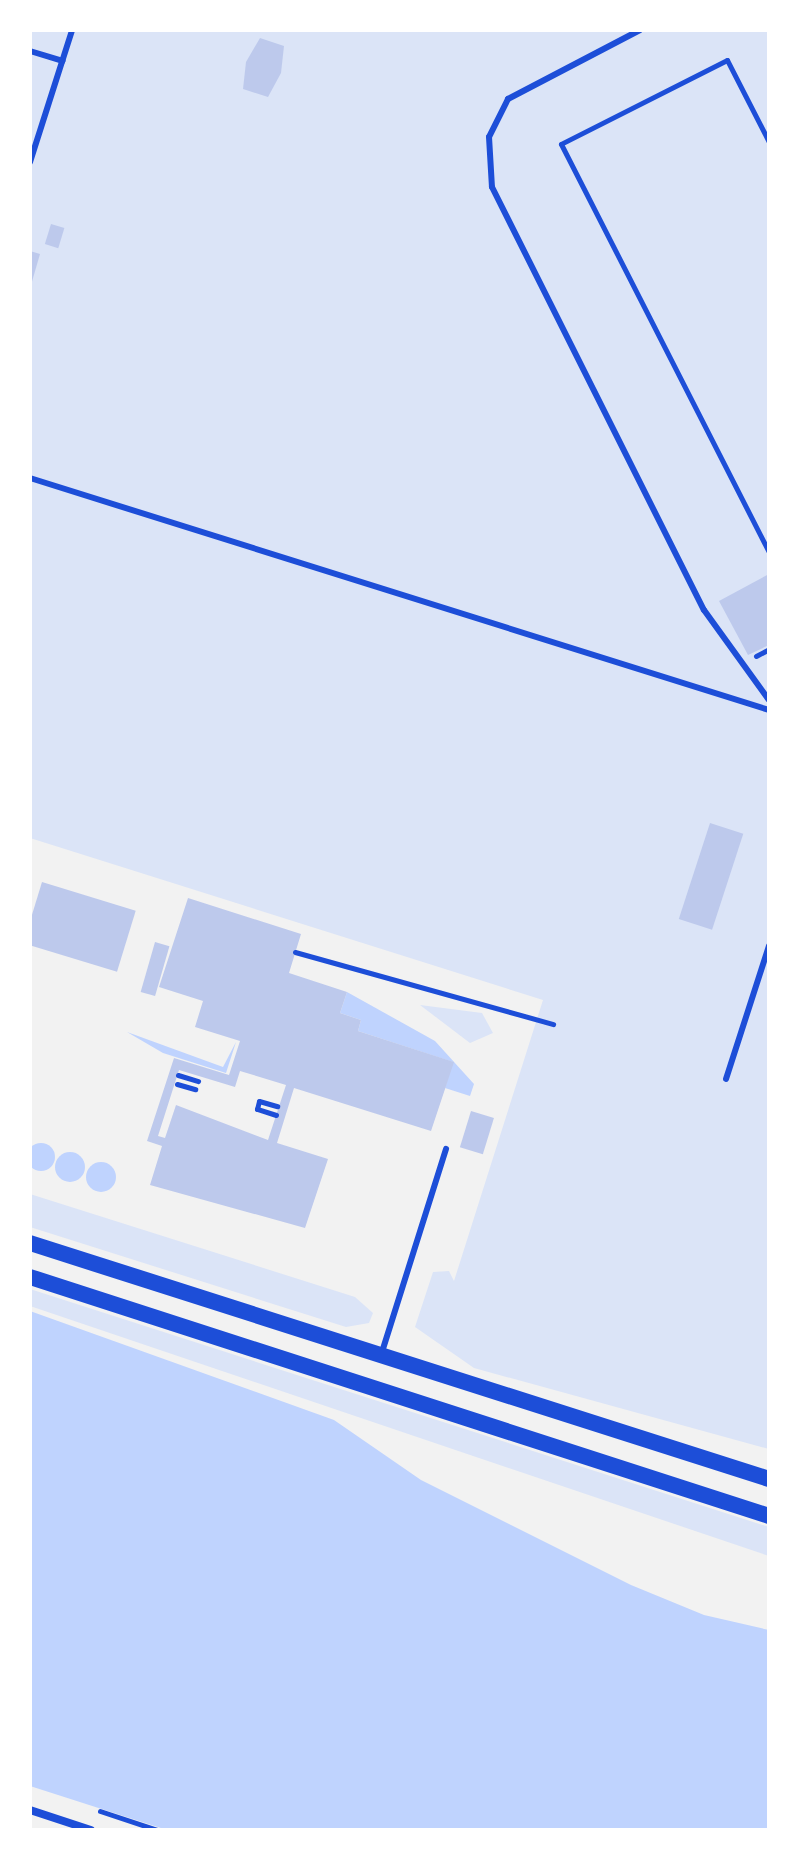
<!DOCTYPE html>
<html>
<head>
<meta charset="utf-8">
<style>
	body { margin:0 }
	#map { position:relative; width:799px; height:1860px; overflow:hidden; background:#f2f2f2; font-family:"PT Sans",sans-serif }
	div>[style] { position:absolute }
	.green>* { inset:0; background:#dbe4f7 }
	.water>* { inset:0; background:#bfd3fe }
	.round { border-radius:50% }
	.building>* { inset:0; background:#bdc9ec; transform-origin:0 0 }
	.path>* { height:5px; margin:-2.5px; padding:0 2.5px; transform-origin:2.5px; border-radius:2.5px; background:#1d4ed8 }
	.service>* { height:6px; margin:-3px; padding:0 3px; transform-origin:3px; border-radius:3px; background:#1d4ed8 }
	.minor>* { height:8px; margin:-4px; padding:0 4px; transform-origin:4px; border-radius:4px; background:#1d4ed8 }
	.secondary>* { height:16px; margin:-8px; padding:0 8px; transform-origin:8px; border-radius:8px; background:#1d4ed8 }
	span { translate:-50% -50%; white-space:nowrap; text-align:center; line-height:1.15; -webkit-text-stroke:8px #fff; paint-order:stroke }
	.frame { position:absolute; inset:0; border:32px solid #fff; pointer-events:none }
</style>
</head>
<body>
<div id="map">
	<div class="green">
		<div style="clip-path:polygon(30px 30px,769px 30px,769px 1449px,474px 1368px,415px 1327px,433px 1272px,449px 1271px,454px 1281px,543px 1000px,30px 838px)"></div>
		<div style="clip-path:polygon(420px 1005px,482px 1013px,493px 1033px,470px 1043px)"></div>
		<div style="clip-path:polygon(30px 1194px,355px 1297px,373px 1313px,369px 1323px,346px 1327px,30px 1227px)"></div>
		<div style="clip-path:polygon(30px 1289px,769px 1527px,769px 1556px,30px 1306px)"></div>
	</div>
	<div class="water">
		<div style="clip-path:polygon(347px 992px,435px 1041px,474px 1084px,470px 1096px,445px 1088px,453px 1062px,358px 1031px,361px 1020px,340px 1013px)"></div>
		<div style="clip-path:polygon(127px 1032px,223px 1067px,236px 1042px,226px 1073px,163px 1053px)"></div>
		<div class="round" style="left:27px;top:1143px;width:28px;height:28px"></div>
		<div class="round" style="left:55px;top:1152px;width:30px;height:30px"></div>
		<div class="round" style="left:86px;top:1162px;width:30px;height:30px"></div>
		<div style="clip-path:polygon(30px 1311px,334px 1420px,421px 1480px,631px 1585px,704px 1615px,769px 1630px,769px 1830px,167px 1830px,30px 1786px)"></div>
	</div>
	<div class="building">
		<div style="clip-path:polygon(260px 38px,284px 46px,281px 73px,268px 97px,243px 89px,246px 62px)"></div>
		<div style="left:51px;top:224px;width:14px;height:21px;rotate:17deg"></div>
		<div style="clip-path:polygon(30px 251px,40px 254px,31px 285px,30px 284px)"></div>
		<div style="clip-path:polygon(769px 574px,769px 645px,748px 655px,719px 601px)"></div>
		<div style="left:710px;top:823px;width:35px;height:101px;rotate:18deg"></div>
		<div style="left:42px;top:882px;width:98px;height:64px;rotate:17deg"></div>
		<div style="clip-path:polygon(evenodd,188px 898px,301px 934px,289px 973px,347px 992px,340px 1013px,361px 1020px,358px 1031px,454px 1062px,431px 1131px,294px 1088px,277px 1143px,328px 1159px,305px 1228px,150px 1185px,162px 1146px,147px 1141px,174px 1058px,229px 1075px,240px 1041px,195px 1027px,203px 1001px,159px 987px,188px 898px,179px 1070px,235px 1087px,240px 1071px,286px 1085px,268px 1140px,176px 1105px,165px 1138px,158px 1136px,179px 1070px)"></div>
		<div style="left:155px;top:942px;width:15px;height:52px;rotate:16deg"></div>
		<div style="left:471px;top:1111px;width:24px;height:38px;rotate:17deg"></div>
	</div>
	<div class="path">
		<div style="left:769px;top:142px;width:92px;rotate:-117.1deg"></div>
		<div style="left:727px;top:60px;width:186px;rotate:153.2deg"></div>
		<div style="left:561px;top:144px;width:459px;rotate:63deg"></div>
		<div style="left:756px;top:656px;width:15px;rotate:-28deg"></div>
		<div style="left:295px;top:952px;width:268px;rotate:15.6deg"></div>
		<div style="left:178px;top:1075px;width:21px;rotate:17deg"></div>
		<div style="left:177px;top:1084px;width:19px;rotate:16deg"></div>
		<div style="left:276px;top:1115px;width:20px;rotate:-162deg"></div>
		<div style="left:257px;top:1109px;width:8px;rotate:-76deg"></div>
		<div style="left:259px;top:1101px;width:19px;rotate:16deg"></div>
		<div style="left:100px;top:1811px;width:60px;rotate:18.4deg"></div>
	</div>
	<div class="service">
		<div style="left:640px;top:30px;width:149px;rotate:152.4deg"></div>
		<div style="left:508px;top:99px;width:42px;rotate:116.6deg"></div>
		<div style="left:489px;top:137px;width:50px;rotate:86.6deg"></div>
		<div style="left:492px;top:187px;width:473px;rotate:63.4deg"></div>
		<div style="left:704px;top:610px;width:111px;rotate:54.2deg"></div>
		<div style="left:30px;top:51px;width:34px;rotate:17deg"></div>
		<div style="left:30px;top:162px;width:139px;rotate:-72.3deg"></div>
		<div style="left:30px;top:478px;width:775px;rotate:17.43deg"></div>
		<div style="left:726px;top:1079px;width:140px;rotate:-72.1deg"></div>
		<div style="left:382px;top:1352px;width:213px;rotate:-72.5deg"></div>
	</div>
	<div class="minor">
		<div style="left:30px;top:1810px;width:64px;rotate:18.2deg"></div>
	</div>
	<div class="secondary">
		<div style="left:30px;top:1243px;width:776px;rotate:17.71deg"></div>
		<div style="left:30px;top:1277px;width:777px;rotate:17.92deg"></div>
	</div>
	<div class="frame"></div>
</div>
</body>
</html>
